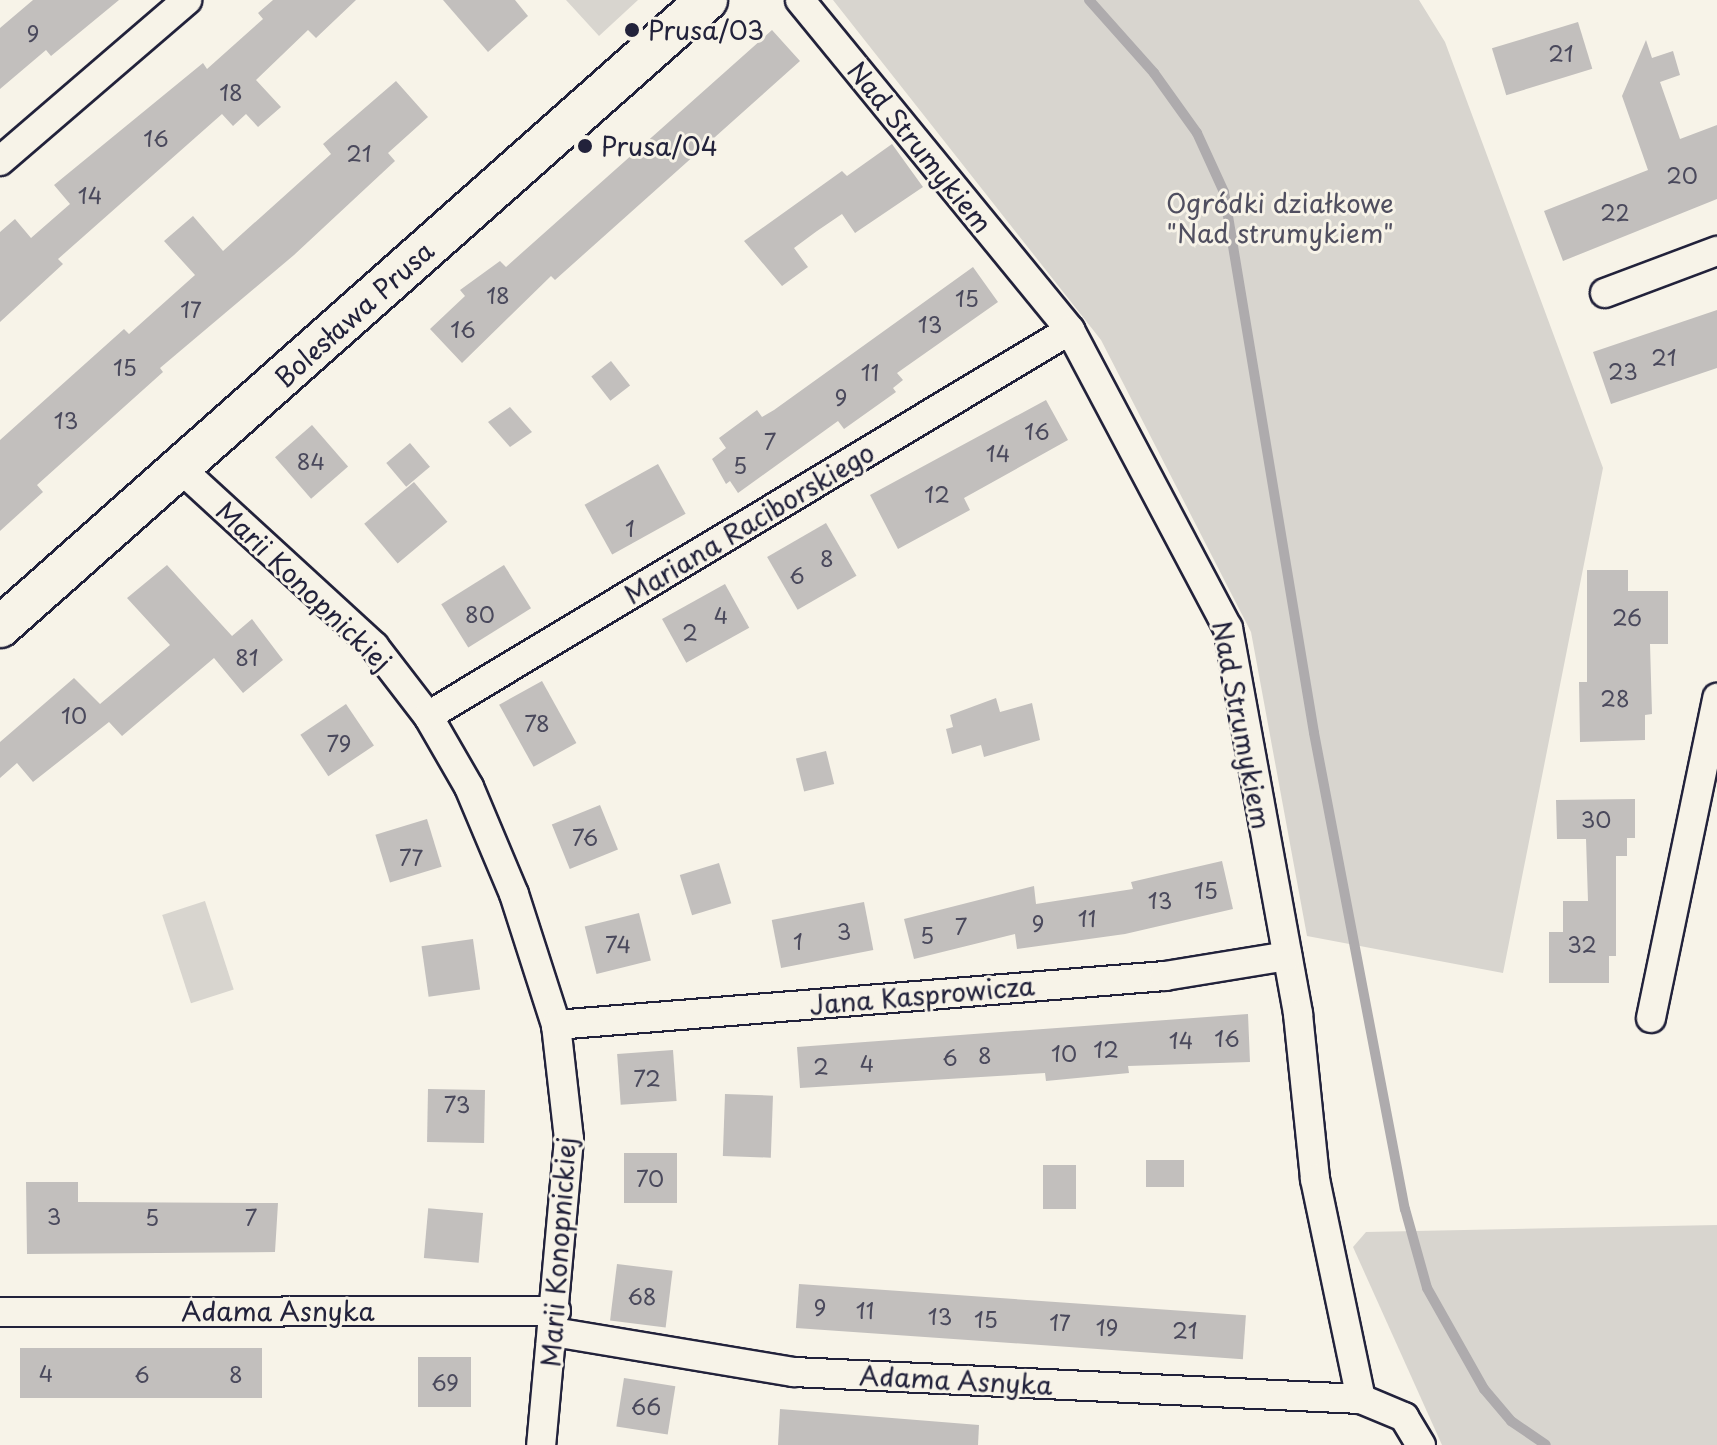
<!DOCTYPE html>
<html>
<head>
<meta charset="utf-8">
<style>
	body { margin:0 }
	#map { position:relative; width:1717px; height:1445px; overflow:hidden; background:#f7f3e8; font-family:"Playpen Sans",sans-serif }
	div>[style] { position:absolute }
	.green>* { inset:0; background:#d8d5cf; transform-origin:0 0 }
	.stream>* { height:10px; margin:-5px; padding:0 5px; transform-origin:5px; border-radius:5px; background:#aeabad }
	.building>* { inset:0; background:#c2bfbd; transform-origin:0 0 }
	.roads { filter:drop-shadow(2px 0 #22223b) drop-shadow(-2px 0 #22223b) drop-shadow(0 2px #22223b) drop-shadow(0 -2px #22223b) }
	.street>* { height:28px; margin:-14px; padding:0 14px; transform-origin:14px; border-radius:14px; background:#f7f3e8 }
	.secondary>* { height:40px; margin:-20px; padding:0 20px; transform-origin:20px; border-radius:20px; background:#f7f3e8 }
	.dots>* { width:22px; height:22px; translate:-50% -50%; box-sizing:border-box; border:4px solid #f7f3e8; border-radius:50% }
	span { translate:-50% -50%; white-space:nowrap; text-align:center; line-height:1.15; -webkit-text-stroke:6px #f7f3e8; paint-order:stroke }
	.number-label { font-size:22px; color:#4a495c }
	.number-label span { -webkit-text-stroke-width:0 }
	.poi-label { font-size:26px; color:#22223b }
	.left { translate:0 -50%; text-align:left }
	.street-label { font-size:26px; color:#22223b }
	.park-label { font-size:26px; color:#504f60 }
</style>
</head>
<body>
<div id="map">
	<div class="green">
		<div style="clip-path:polygon(566px 0,638px 0,599px 36px)"></div>
		<div style="clip-path:polygon(833px 0,1419px 0,1445px 42px,1603px 468px,1503px 973px,1307px 936px,1251px 632px,1101px 340px)"></div>
		<div style="left:205px;top:901px;width:93px;height:45px;rotate:72deg"></div>
		<div style="clip-path:polygon(1717px 1225px,1717px 1445px,1442px 1445px,1353px 1247px,1366px 1232px)"></div>
	</div>
	<div class="stream">
		<div style="left:1089px;top:0;width:98px;rotate:48.3deg"></div>
		<div style="left:1154px;top:73px;width:74px;rotate:54.4deg"></div>
		<div style="left:1197px;top:133px;width:65px;rotate:65.4deg"></div>
		<div style="left:1224px;top:192px;width:548px;rotate:80.55deg"></div>
		<div style="left:1314px;top:733px;width:485px;rotate:79.2deg"></div>
		<div style="left:1405px;top:1209px;width:82px;rotate:74.4deg"></div>
		<div style="left:1427px;top:1288px;width:116px;rotate:60.6deg"></div>
		<div style="left:1484px;top:1389px;width:42px;rotate:49.8deg"></div>
		<div style="left:1511px;top:1421px;width:42px;rotate:34.4deg"></div>
	</div>
	<div class="building">
		<div style="clip-path:polygon(33px 0,119px 0,51px 56px,46px 50px,0 89px,0 28px)"></div>
		<div style="clip-path:polygon(273px 0,356px 0,316px 38px,308px 30px,256px 80px,281px 107px,258px 127px,246px 114px,233px 126px,222px 114px,58px 259px,63px 264px,0 322px,0 232px,15px 219px,31px 238px,70px 204px,54px 185px,203px 63px,207px 69px,263px 19px,258px 13px)"></div>
		<div style="clip-path:polygon(443px 0,515px 0,528px 16px,488px 52px)"></div>
		<div style="left:1578px;top:22px;width:49px;height:90px;rotate:73deg"></div>
		<div style="clip-path:polygon(772px 30px,800px 61px,555px 280px,551px 276px,462px 363px,430px 329px,465px 296px,460px 290px,500px 261px,506px 267px)"></div>
		<div style="clip-path:polygon(1646px 40px,1652px 58px,1673px 51px,1680px 75px,1660px 82px,1680px 139px,1717px 125px,1717px 199px,1563px 261px,1544px 211px,1648px 170px,1622px 96px)"></div>
		<div style="clip-path:polygon(396px 81px,428px 117px,388px 153px,395px 161px,294px 255px,160px 368px,163px 372px,37px 485px,43px 492px,0 531px,0 440px,124px 329px,129px 334px,195px 275px,164px 241px,193px 216px,223px 251px,331px 154px,323px 144px)"></div>
		<div style="clip-path:polygon(892px 144px,923px 187px,855px 233px,842px 214px,817px 231px,794px 248px,808px 267px,782px 286px,744px 241px,842px 171px,847px 176px)"></div>
		<div style="clip-path:polygon(973px 267px,998px 302px,897px 373px,903px 380px,893px 388px,896px 392px,844px 429px,838px 421px,738px 493px,730px 481px,726px 484px,712px 459px,726px 448px,719px 438px,757px 410px,762px 417px,774px 410px)"></div>
		<div style="clip-path:polygon(1717px 310px,1717px 368px,1611px 404px,1593px 352px)"></div>
		<div style="left:611px;top:361px;width:31px;height:25px;rotate:52deg"></div>
		<div style="clip-path:polygon(1046px 400px,1068px 440px,964px 498px,970px 510px,898px 549px,870px 495px)"></div>
		<div style="clip-path:polygon(510px 407px,532px 432px,510px 447px,488px 422px)"></div>
		<div style="left:312px;top:425px;width:55px;height:49px;rotate:49deg"></div>
		<div style="left:410px;top:443px;width:31px;height:31px;rotate:50deg"></div>
		<div style="left:658px;top:464px;width:57px;height:84px;rotate:61deg"></div>
		<div style="left:414px;top:482px;width:52px;height:65px;rotate:50deg"></div>
		<div style="left:826px;top:523px;width:61px;height:68px;rotate:60deg"></div>
		<div style="clip-path:polygon(167px 565px,232px 636px,252px 619px,283px 660px,243px 693px,214px 658px,122px 736px,109px 722px,33px 782px,17px 763px,0 778px,0 742px,74px 678px,100px 704px,170px 645px,127px 598px)"></div>
		<div style="left:504px;top:565px;width:51px;height:74px;rotate:58deg"></div>
		<div style="clip-path:polygon(1587px 570px,1628px 570px,1628px 591px,1668px 591px,1668px 644px,1650px 644px,1652px 714px,1645px 715px,1645px 740px,1580px 742px,1579px 682px,1587px 682px)"></div>
		<div style="left:725px;top:584px;width:50px;height:72px;rotate:61deg"></div>
		<div style="left:542px;top:681px;width:71px;height:49px;rotate:61deg"></div>
		<div style="clip-path:polygon(996px 698px,1000px 712px,1032px 703px,1040px 740px,984px 757px,981px 745px,952px 754px,946px 729px,953px 727px,950px 715px)"></div>
		<div style="left:346px;top:704px;width:50px;height:55px;rotate:56deg"></div>
		<div style="left:826px;top:751px;width:34px;height:31px;rotate:76deg"></div>
		<div style="clip-path:polygon(1635px 799px,1635px 838px,1627px 838px,1627px 856px,1616px 856px,1616px 956px,1609px 956px,1609px 983px,1549px 983px,1549px 932px,1563px 932px,1563px 901px,1588px 901px,1586px 839px,1557px 839px,1556px 800px)"></div>
		<div style="left:600px;top:805px;width:48px;height:52px;rotate:68deg"></div>
		<div style="left:427px;top:819px;width:50px;height:54px;rotate:73deg"></div>
		<div style="clip-path:polygon(1222px 861px,1233px 909px,1125px 934px,1017px 949px,1015px 934px,914px 959px,904px 919px,1034px 886px,1036px 904px,1133px 889px,1131px 882px)"></div>
		<div style="left:719px;top:863px;width:42px;height:41px;rotate:73deg"></div>
		<div style="left:864px;top:902px;width:49px;height:94px;rotate:79deg"></div>
		<div style="left:639px;top:913px;width:49px;height:56px;rotate:76deg"></div>
		<div style="left:473px;top:939px;width:51px;height:52px;rotate:82deg"></div>
		<div style="clip-path:polygon(1248px 1014px,1250px 1062px,1128px 1066px,1129px 1073px,1046px 1081px,1045px 1073px,800px 1088px,797px 1047px)"></div>
		<div style="left:673px;top:1050px;width:51px;height:56px;rotate:86deg"></div>
		<div style="left:428px;top:1089px;width:57px;height:53px;rotate:1deg"></div>
		<div style="left:725px;top:1094px;width:48px;height:62px;rotate:2deg"></div>
		<div style="left:624px;top:1153px;width:53px;height:50px"></div>
		<div style="left:1146px;top:1160px;width:38px;height:27px"></div>
		<div style="left:1043px;top:1165px;width:33px;height:44px"></div>
		<div style="clip-path:polygon(26px 1182px,78px 1182px,78px 1202px,82px 1202px,278px 1203px,275px 1252px,27px 1254px)"></div>
		<div style="left:483px;top:1213px;width:50px;height:55px;rotate:95deg"></div>
		<div style="left:617px;top:1264px;width:56px;height:57px;rotate:7deg"></div>
		<div style="left:799px;top:1284px;width:448px;height:44px;rotate:4deg"></div>
		<div style="left:20px;top:1348px;width:242px;height:50px"></div>
		<div style="left:418px;top:1357px;width:53px;height:50px"></div>
		<div style="left:624px;top:1378px;width:52px;height:49px;rotate:9deg"></div>
		<div style="clip-path:polygon(780px 1409px,979px 1425px,978px 1445px,778px 1445px)"></div>
	</div>
	<div class="roads">
		<div class="street">
			<div style="left:800px;top:0;width:426px;rotate:50.7deg"></div>
			<div style="left:1070px;top:330px;width:337px;rotate:62.1deg"></div>
			<div style="left:1228px;top:628px;width:392px;rotate:79.7deg"></div>
			<div style="left:1298px;top:1014px;width:166px;rotate:84.1deg"></div>
			<div style="left:1315px;top:1179px;width:225px;rotate:78.2deg"></div>
			<div style="left:0;top:161px;width:247px;rotate:-40.7deg"></div>
			<div style="left:1605px;top:293px;width:120px;rotate:-20.6deg"></div>
			<div style="left:181px;top:469px;width:262px;rotate:42.5deg"></div>
			<div style="left:374px;top:646px;width:88px;rotate:52.4deg"></div>
			<div style="left:428px;top:716px;width:82px;rotate:60deg"></div>
			<div style="left:469px;top:787px;width:116px;rotate:67.2deg"></div>
			<div style="left:514px;top:894px;width:138px;rotate:72.2deg"></div>
			<div style="left:556px;top:1025px;width:115px;rotate:83.5deg"></div>
			<div style="left:569px;top:1139px;width:307px;rotate:95.2deg"></div>
			<div style="left:428px;top:716px;width:749px;rotate:-31.02deg"></div>
			<div style="left:1651px;top:1018px;width:327px;rotate:-78.3deg"></div>
			<div style="left:556px;top:1025px;width:611px;rotate:-4.6deg"></div>
			<div style="left:1165px;top:976px;width:124px;rotate:-9.3deg"></div>
			<div style="left:0;top:1312px;width:556px;rotate:-0.1deg"></div>
			<div style="left:554px;top:1332px;width:243px;rotate:9.5deg"></div>
			<div style="left:794px;top:1372px;width:568px;rotate:2.73deg"></div>
			<div style="left:1361px;top:1399px;width:47px;rotate:22.7deg"></div>
			<div style="left:1404px;top:1417px;width:33px;rotate:59deg"></div>
		</div>
		<div class="secondary">
			<div style="left:0;top:627px;width:945px;rotate:-41.57deg"></div>
		</div>
	</div>
	<div class="dots">
		<div style="left:632px;top:30px;background:#22223b"></div>
		<div style="left:585px;top:146px;background:#22223b"></div>
	</div>
	<div class="number-label">
		<span style="left:33px;top:33px">9</span>
		<span style="left:1561px;top:53px">21</span>
		<span style="left:231px;top:92px">18</span>
		<span style="left:156px;top:138px">16</span>
		<span style="left:359px;top:153px">21</span>
		<span style="left:1682px;top:175px">20</span>
		<span style="left:90px;top:195px">14</span>
		<span style="left:1615px;top:212px">22</span>
		<span style="left:498px;top:295px">18</span>
		<span style="left:967px;top:298px">15</span>
		<span style="left:191px;top:309px">17</span>
		<span style="left:930px;top:324px">13</span>
		<span style="left:463px;top:329px">16</span>
		<span style="left:1664px;top:357px">21</span>
		<span style="left:125px;top:367px">15</span>
		<span style="left:1623px;top:371px">23</span>
		<span style="left:870px;top:372px">11</span>
		<span style="left:841px;top:397px">9</span>
		<span style="left:66px;top:420px">13</span>
		<span style="left:1037px;top:431px">16</span>
		<span style="left:770px;top:441px">7</span>
		<span style="left:998px;top:453px">14</span>
		<span style="left:311px;top:461px">84</span>
		<span style="left:740px;top:465px">5</span>
		<span style="left:937px;top:494px">12</span>
		<span style="left:630px;top:528px">1</span>
		<span style="left:827px;top:558px">8</span>
		<span style="left:797px;top:575px">6</span>
		<span style="left:480px;top:614px">80</span>
		<span style="left:721px;top:615px">4</span>
		<span style="left:1627px;top:617px">26</span>
		<span style="left:690px;top:632px">2</span>
		<span style="left:247px;top:657px">81</span>
		<span style="left:1615px;top:698px">28</span>
		<span style="left:74px;top:715px">10</span>
		<span style="left:537px;top:723px">78</span>
		<span style="left:339px;top:743px">79</span>
		<span style="left:1596px;top:819px">30</span>
		<span style="left:585px;top:837px">76</span>
		<span style="left:411px;top:857px">77</span>
		<span style="left:1206px;top:890px">15</span>
		<span style="left:1160px;top:900px">13</span>
		<span style="left:1087px;top:918px">11</span>
		<span style="left:1038px;top:923px">9</span>
		<span style="left:961px;top:926px">7</span>
		<span style="left:844px;top:931px">3</span>
		<span style="left:927px;top:935px">5</span>
		<span style="left:798px;top:941px">1</span>
		<span style="left:618px;top:944px">74</span>
		<span style="left:1582px;top:944px">32</span>
		<span style="left:1227px;top:1038px">16</span>
		<span style="left:1181px;top:1040px">14</span>
		<span style="left:1106px;top:1049px">12</span>
		<span style="left:1064px;top:1053px">10</span>
		<span style="left:985px;top:1055px">8</span>
		<span style="left:950px;top:1057px">6</span>
		<span style="left:867px;top:1063px">4</span>
		<span style="left:821px;top:1066px">2</span>
		<span style="left:647px;top:1078px">72</span>
		<span style="left:457px;top:1104px">73</span>
		<span style="left:650px;top:1178px">70</span>
		<span style="left:54px;top:1216px">3</span>
		<span style="left:152px;top:1217px">5</span>
		<span style="left:251px;top:1217px">7</span>
		<span style="left:642px;top:1296px">68</span>
		<span style="left:820px;top:1307px">9</span>
		<span style="left:865px;top:1310px">11</span>
		<span style="left:940px;top:1316px">13</span>
		<span style="left:986px;top:1319px">15</span>
		<span style="left:1060px;top:1322px">17</span>
		<span style="left:1107px;top:1327px">19</span>
		<span style="left:1185px;top:1330px">21</span>
		<span style="left:46px;top:1373px">4</span>
		<span style="left:142px;top:1374px">6</span>
		<span style="left:236px;top:1374px">8</span>
		<span style="left:445px;top:1382px">69</span>
		<span style="left:646px;top:1406px">66</span>
	</div>
	<div class="poi-label">
		<span class="left" style="left:648px;top:30px">Prusa/03</span>
		<span class="left" style="left:601px;top:146px">Prusa/04</span>
	</div>
	<div class="street-label">
		<span style="left:920px;top:147px;rotate:51deg">Nad Strumykiem</span>
		<span style="left:354px;top:314px;rotate:-42deg">Bolesława Prusa</span>
		<span style="left:749px;top:523px;rotate:-31deg">Mariana Raciborskiego</span>
		<span style="left:304px;top:586px;rotate:44deg">Marii Konopnickiej</span>
		<span style="left:1242px;top:725px;rotate:79deg">Nad Strumykiem</span>
		<span style="left:922px;top:995px;rotate:-5deg">Jana Kasprowicza</span>
		<span style="left:558px;top:1252px;rotate:-86deg">Marii Konopnickiej</span>
		<span style="left:278px;top:1311px">Adama Asnyka</span>
		<span style="left:956px;top:1380px;rotate:3deg">Adama Asnyka</span>
	</div>
	<div class="park-label">
		<span style="left:1280px;top:218px">Ogródki działkowe<br>"Nad strumykiem"</span>
	</div>
</div>
</body>
</html>
